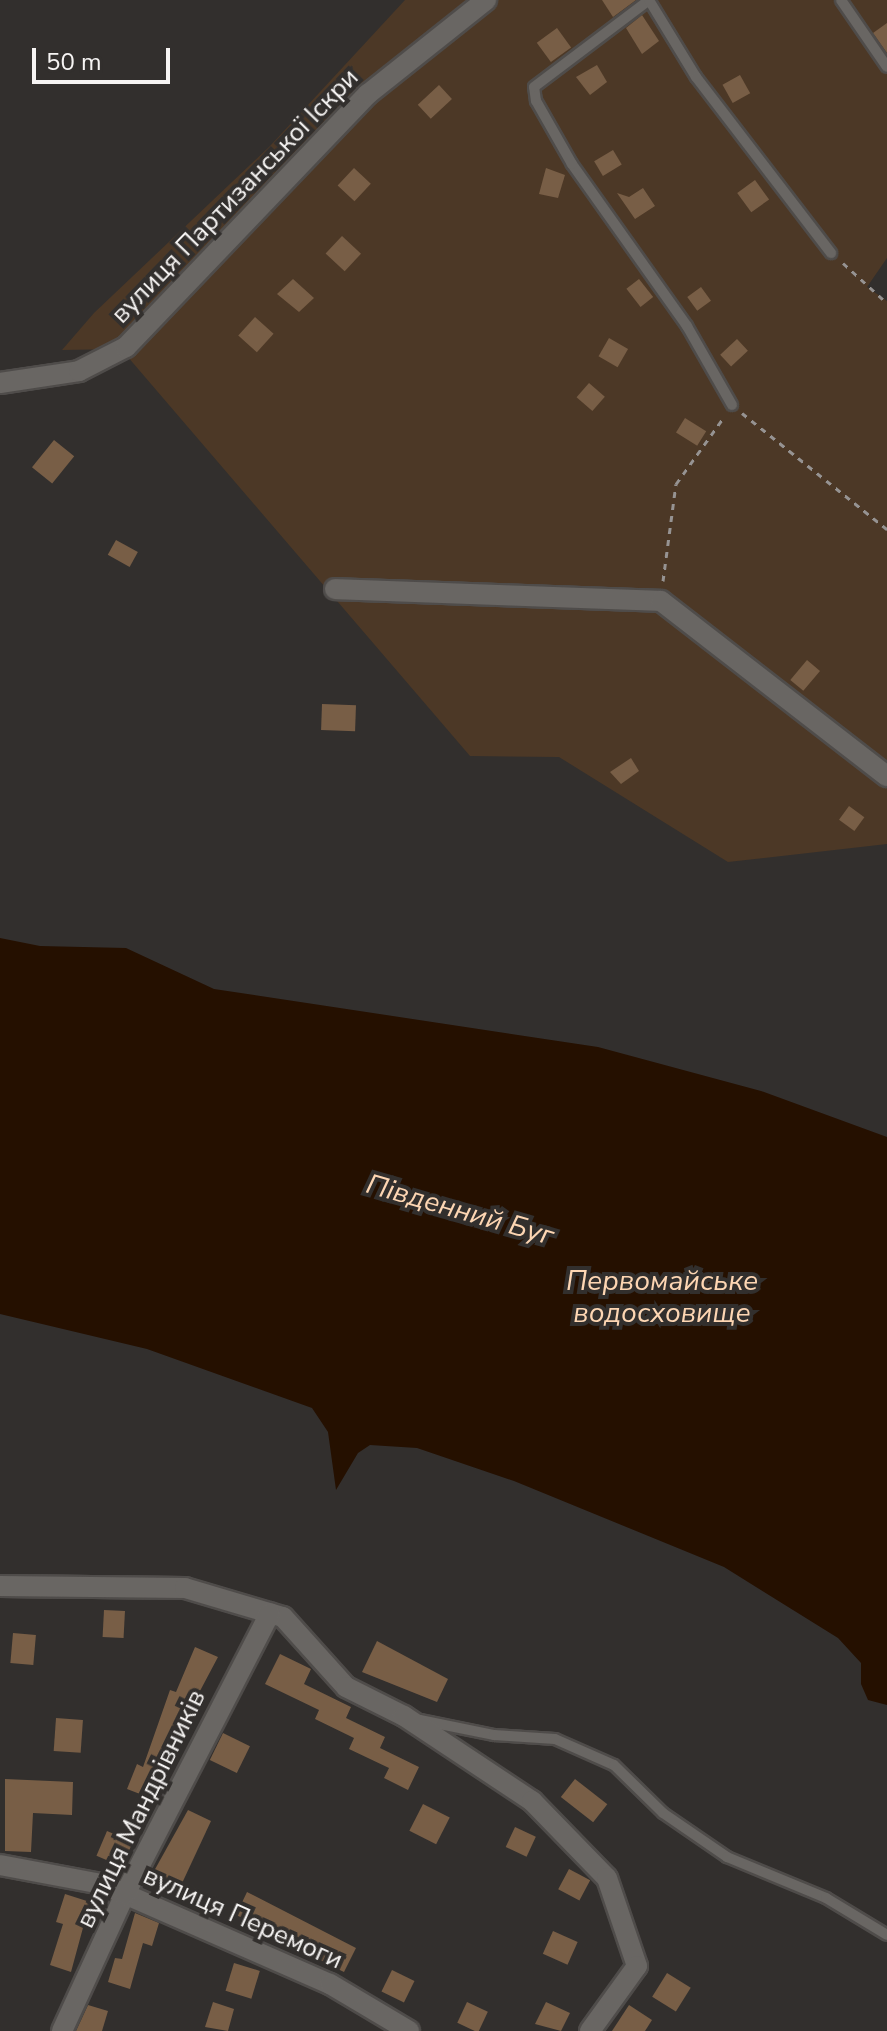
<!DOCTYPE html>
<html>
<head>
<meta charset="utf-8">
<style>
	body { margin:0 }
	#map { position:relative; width:887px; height:2031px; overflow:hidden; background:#322f2d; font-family:"Nunito Sans",sans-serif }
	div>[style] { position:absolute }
	.green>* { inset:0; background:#4c3826 }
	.water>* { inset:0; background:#251000 }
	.building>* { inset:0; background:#785e46; transform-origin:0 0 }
	.path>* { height:3px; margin-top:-1.5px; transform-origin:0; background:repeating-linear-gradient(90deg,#969392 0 6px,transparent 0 12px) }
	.roads { filter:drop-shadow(2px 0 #4f4c4a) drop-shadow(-2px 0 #4f4c4a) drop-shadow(0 2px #4f4c4a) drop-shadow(0 -2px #4f4c4a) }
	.service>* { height:10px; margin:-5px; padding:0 5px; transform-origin:5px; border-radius:5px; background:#696663 }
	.minor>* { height:20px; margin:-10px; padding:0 10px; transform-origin:10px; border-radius:10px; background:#696663 }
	span { translate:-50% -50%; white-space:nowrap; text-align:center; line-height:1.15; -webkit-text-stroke:8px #322f2d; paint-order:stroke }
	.street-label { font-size:26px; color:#f6f4f3 }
	.water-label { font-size:28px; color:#fdd6b3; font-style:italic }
	.scale { position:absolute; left:32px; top:48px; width:138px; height:36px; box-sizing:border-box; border:4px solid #f6f4f3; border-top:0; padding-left:10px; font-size:24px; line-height:28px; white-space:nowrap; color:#f6f4f3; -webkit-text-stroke:6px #322f2d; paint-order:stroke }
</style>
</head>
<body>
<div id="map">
	<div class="green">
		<div style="clip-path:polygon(405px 0,887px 0,887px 258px,867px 287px,887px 301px,887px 844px,728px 862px,559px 757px,470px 756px,121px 349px,62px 350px,94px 313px,270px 146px)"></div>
	</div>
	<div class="water">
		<div style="clip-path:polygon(0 938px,40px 946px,126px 948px,214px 989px,598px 1047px,761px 1091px,887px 1137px,887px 1705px,868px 1700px,861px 1684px,861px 1663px,838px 1638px,724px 1567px,514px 1481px,417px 1448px,370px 1445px,358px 1453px,336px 1490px,328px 1432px,312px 1408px,147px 1349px,0 1314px)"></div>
	</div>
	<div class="building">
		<div style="clip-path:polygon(602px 0,636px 0,613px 17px)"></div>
		<div style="clip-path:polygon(642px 15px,659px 41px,642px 54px,626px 28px)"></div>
		<div style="clip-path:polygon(887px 23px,887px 53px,873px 33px)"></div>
		<div style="left:557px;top:28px;width:24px;height:25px;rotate:54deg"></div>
		<div style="clip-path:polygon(597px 65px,607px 82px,590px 95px,576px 77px)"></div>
		<div style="left:740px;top:75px;width:21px;height:20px;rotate:61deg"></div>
		<div style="left:439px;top:85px;width:19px;height:29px;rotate:47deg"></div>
		<div style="left:613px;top:150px;width:17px;height:22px;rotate:59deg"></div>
		<div style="left:354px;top:168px;width:23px;height:24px;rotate:43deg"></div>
		<div style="clip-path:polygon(546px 168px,565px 175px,558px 198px,539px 194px)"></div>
		<div style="left:755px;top:180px;width:24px;height:22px;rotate:54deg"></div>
		<div style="clip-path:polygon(643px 188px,655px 206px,635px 219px,617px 193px,629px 197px)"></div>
		<div style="left:342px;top:236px;width:26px;height:24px;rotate:43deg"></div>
		<div style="clip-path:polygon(293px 279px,314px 298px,299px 312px,277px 294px)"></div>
		<div style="left:639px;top:279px;width:23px;height:16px;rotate:52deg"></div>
		<div style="left:701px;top:287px;width:17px;height:17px;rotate:54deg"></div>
		<div style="left:255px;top:317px;width:25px;height:25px;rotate:42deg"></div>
		<div style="left:609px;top:338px;width:22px;height:21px;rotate:30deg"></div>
		<div style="left:737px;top:339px;width:16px;height:23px;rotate:47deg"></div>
		<div style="left:589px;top:383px;width:21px;height:19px;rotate:41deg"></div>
		<div style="left:685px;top:418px;width:25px;height:17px;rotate:32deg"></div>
		<div style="left:54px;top:440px;width:26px;height:35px;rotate:39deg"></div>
		<div style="left:116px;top:540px;width:25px;height:17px;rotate:29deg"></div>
		<div style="left:807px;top:660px;width:17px;height:26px;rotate:40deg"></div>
		<div style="left:322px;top:704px;width:34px;height:26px;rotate:2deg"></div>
		<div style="clip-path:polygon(631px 758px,639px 771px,621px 784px,610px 772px)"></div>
		<div style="left:849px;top:806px;width:19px;height:17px;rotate:36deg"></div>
		<div style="left:104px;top:1610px;width:21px;height:27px;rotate:3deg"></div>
		<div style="left:13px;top:1633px;width:23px;height:30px;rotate:5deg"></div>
		<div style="clip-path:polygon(377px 1641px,448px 1679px,437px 1702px,362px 1672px)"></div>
		<div style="clip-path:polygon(195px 1647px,218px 1657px,183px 1723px,153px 1799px,127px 1789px,137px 1764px,143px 1767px,170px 1690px,176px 1692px)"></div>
		<div style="clip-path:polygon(280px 1654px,311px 1669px,304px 1684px,351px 1707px,346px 1718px,385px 1737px,380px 1748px,419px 1767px,408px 1790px,384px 1778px,389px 1768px,349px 1749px,354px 1738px,315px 1719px,319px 1710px,265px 1684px)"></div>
		<div style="left:56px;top:1718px;width:27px;height:33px;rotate:4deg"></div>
		<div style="left:223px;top:1733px;width:30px;height:30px;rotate:26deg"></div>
		<div style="clip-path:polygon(5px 1779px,73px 1782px,72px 1815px,33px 1813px,31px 1852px,5px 1851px)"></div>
		<div style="left:575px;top:1779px;width:41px;height:23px;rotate:38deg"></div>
		<div style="left:423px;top:1804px;width:30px;height:30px;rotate:27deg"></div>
		<div style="clip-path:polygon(188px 1810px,211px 1821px,177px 1894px,149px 1880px)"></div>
		<div style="left:515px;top:1827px;width:23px;height:22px;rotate:25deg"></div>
		<div style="left:107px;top:1831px;width:28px;height:27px;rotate:23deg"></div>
		<div style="left:569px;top:1869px;width:24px;height:23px;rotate:28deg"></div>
		<div style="clip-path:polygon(247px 1892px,356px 1948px,344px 1972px,319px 1960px,322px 1954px,236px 1915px)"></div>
		<div style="clip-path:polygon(65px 1894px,90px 1902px,71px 1972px,50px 1965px,63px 1924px,56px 1922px)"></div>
		<div style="clip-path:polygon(135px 1913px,159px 1923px,152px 1946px,143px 1943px,130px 1989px,108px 1982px,115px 1958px,122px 1959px)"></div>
		<div style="left:553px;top:1931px;width:27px;height:25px;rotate:24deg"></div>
		<div style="left:234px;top:1963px;width:27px;height:29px;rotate:17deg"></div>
		<div style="left:392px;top:1970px;width:25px;height:24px;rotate:26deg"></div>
		<div style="left:667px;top:1973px;width:28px;height:28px;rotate:32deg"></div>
		<div style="clip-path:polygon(213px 2002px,234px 2009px,228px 2031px,205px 2027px)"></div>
		<div style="left:467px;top:2002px;width:23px;height:23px;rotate:25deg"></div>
		<div style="clip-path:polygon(546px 2002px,570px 2013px,561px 2031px,535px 2024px)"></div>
		<div style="clip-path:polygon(88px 2005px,108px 2011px,102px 2031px,76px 2031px)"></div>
		<div style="clip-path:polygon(629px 2005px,652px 2020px,645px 2031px,612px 2031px)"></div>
	</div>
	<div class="path">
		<div style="left:843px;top:263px;width:59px;rotate:42.3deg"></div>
		<div style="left:742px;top:413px;width:186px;rotate:38.7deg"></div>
		<div style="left:663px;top:581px;width:98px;rotate:-82.4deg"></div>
		<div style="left:676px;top:484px;width:82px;rotate:-54.4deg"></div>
	</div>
	<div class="roads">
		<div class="service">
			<div style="left:841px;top:0;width:81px;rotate:55.5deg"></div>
			<div style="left:732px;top:405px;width:91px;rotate:-119.7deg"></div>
			<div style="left:687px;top:326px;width:199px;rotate:-125.4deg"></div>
			<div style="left:572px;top:164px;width:73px;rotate:-119.7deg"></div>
			<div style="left:536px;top:101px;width:14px;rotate:-98deg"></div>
			<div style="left:534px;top:87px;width:144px;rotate:-37.1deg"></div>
			<div style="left:649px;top:0;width:90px;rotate:58.6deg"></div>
			<div style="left:696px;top:77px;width:222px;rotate:52.5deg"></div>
			<div style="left:420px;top:1720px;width:76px;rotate:11.5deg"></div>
			<div style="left:494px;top:1735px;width:61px;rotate:3.8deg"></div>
			<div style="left:555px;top:1739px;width:64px;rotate:23.8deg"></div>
			<div style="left:614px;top:1765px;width:69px;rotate:44.4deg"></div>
			<div style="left:663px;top:1813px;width:78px;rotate:34.5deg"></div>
			<div style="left:727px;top:1857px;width:107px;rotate:22.5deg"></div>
			<div style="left:826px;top:1898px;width:71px;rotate:31.2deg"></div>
		</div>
		<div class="minor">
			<div style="left:0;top:383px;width:80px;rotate:-8.6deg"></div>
			<div style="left:79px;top:371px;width:53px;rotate:-27.1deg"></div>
			<div style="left:126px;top:347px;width:350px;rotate:-46.3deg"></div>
			<div style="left:368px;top:94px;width:151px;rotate:-38.5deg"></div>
			<div style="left:335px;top:589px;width:326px;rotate:2.1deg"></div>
			<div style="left:661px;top:601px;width:286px;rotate:37.8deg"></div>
			<div style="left:0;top:1586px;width:185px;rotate:0.6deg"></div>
			<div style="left:185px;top:1588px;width:102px;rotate:16.5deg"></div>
			<div style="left:283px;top:1617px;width:94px;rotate:48deg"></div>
			<div style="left:346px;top:1687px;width:65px;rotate:26.6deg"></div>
			<div style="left:404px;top:1716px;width:154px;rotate:33.6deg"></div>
			<div style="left:532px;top:1801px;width:107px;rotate:45.8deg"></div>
			<div style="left:607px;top:1878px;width:93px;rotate:71.2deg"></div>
			<div style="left:637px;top:1966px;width:80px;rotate:125.9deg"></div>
			<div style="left:0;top:1865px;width:104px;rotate:10.6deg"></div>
			<div style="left:102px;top:1884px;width:249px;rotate:23.7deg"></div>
			<div style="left:330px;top:1984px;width:92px;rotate:30.7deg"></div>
			<div style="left:62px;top:2031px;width:151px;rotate:-65.3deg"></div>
			<div style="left:125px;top:1894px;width:316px;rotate:-62.7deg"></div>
		</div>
	</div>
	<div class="street-label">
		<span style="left:235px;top:196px;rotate:-46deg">вулиця Партизанської Іскри</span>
		<span style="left:141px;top:1809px;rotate:-64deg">вулиця Мандрівників</span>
		<span style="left:243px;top:1918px;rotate:24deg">вулиця Перемоги</span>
	</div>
	<div class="water-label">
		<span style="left:460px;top:1210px;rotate:16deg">Південний Буг</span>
		<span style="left:662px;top:1297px">Первомайське<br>водосховище</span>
	</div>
	<div class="scale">50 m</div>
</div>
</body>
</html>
